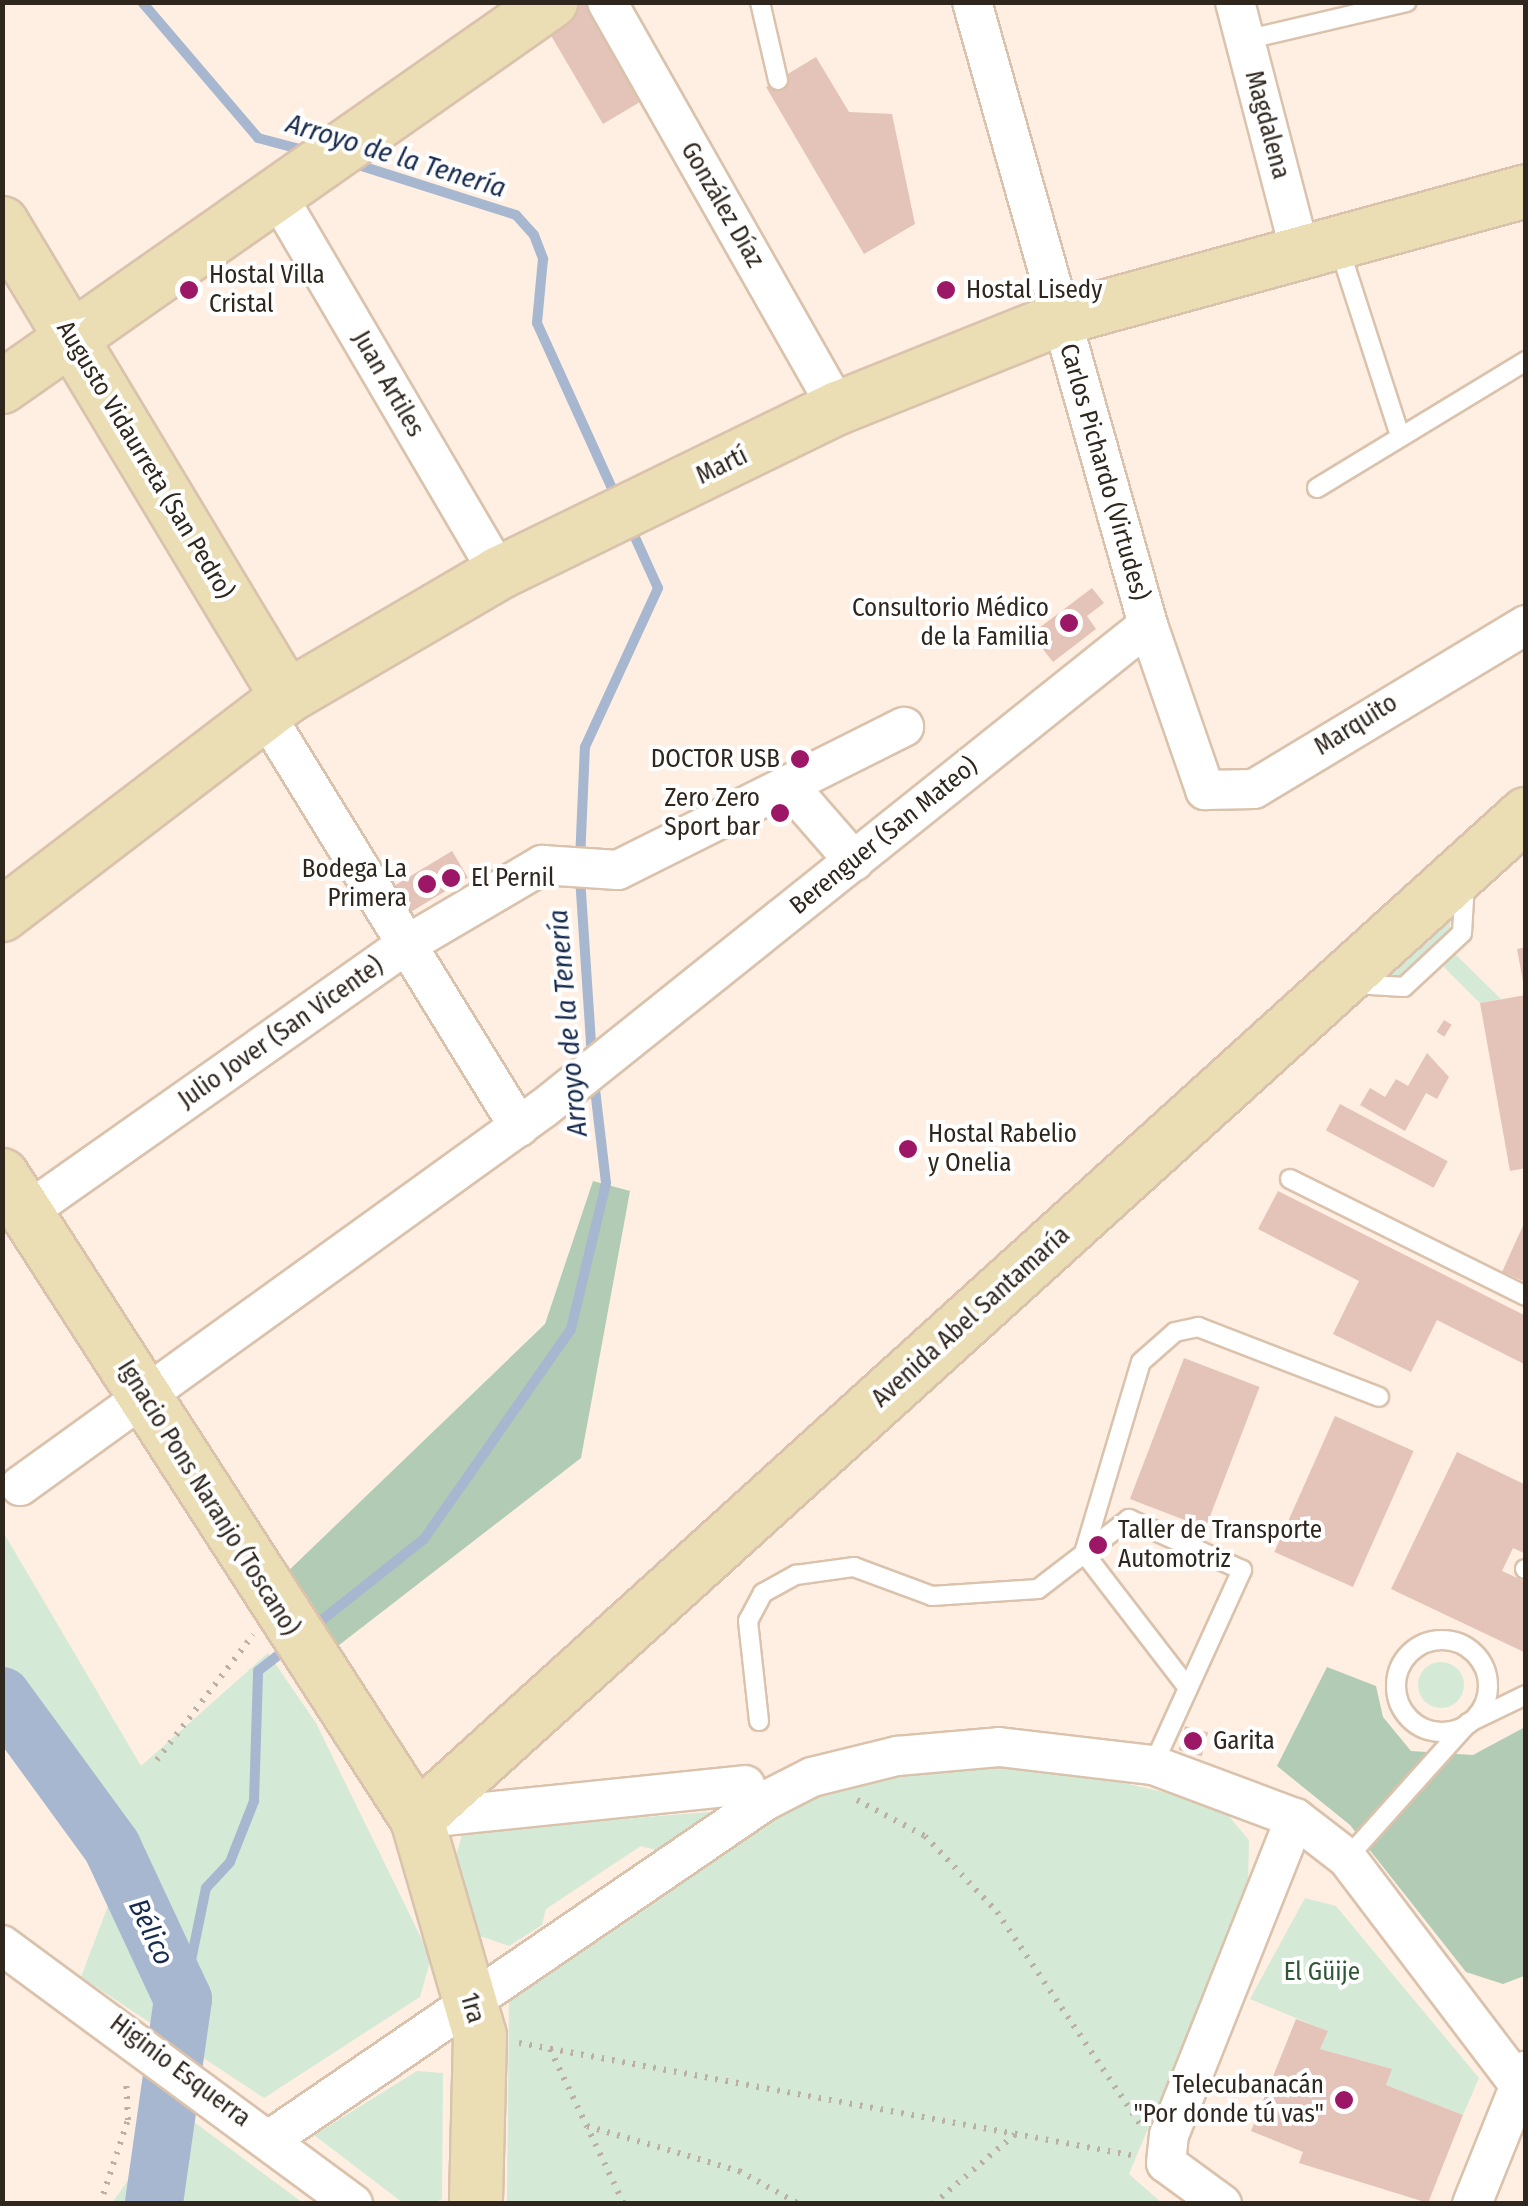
<!DOCTYPE html>
<html>
<head>
<meta charset="utf-8">
<style>
	body { margin:0 }
	#map { position:relative; width:1528px; height:2206px; overflow:hidden; background:#feefe2; font-family:"Fira Sans Condensed",sans-serif }
	div>[style] { position:absolute }
	.green>* { inset:0; background:#d4ead6 }
	.round { border-radius:50% }
	.forest>* { inset:0; background:#b2cbb4 }
	.stream>* { height:10px; margin:-5px; padding:0 5px; transform-origin:5px; border-radius:5px; background:#a7b7d0 }
	.river>* { height:58px; margin:-29px; padding:0 29px; transform-origin:29px; border-radius:29px; background:#a7b7d0 }
	.building>* { inset:0; background:#e4c3b9; transform-origin:0 0 }
	.path>* { height:6px; margin-top:-3px; transform-origin:0; background:repeating-linear-gradient(90deg,#bcafa3 0 2.5px,transparent 0 10.5px) }
	.roads { filter:drop-shadow(2px 0 #dac2ac) drop-shadow(-2px 0 #dac2ac) drop-shadow(0 2px #dac2ac) drop-shadow(0 -2px #dac2ac) }
	.lane>* { height:18px; margin:-9px; padding:0 9px; transform-origin:9px; border-radius:9px; background:#fff }
	.lane>.ring { margin:-9px; padding:0; box-sizing:content-box; background:none; border:18px solid #fff; border-radius:50% }
	.street>* { height:38px; margin:-19px; padding:0 19px; transform-origin:19px; border-radius:19px; background:#fff }
	.secondary>* { height:52px; margin:-26px; padding:0 26px; transform-origin:26px; border-radius:26px; background:#ebddb4 }
	.dots>* { width:28px; height:28px; translate:-50% -50%; box-sizing:border-box; border:5px solid #fff; border-radius:50% }
	span { translate:-50% -50%; white-space:nowrap; text-align:center; line-height:1.15; -webkit-text-stroke:8px #fff; paint-order:stroke }
	.street-label { font-size:25px; color:#2f261d }
	.poi-label { font-size:25px; color:#2f261d }
	.left { translate:0 -50%; text-align:left }
	.right { translate:-100% -50%; text-align:right }
	.park-label { font-size:25px; color:#305735 }
	.water-label { font-size:28px; color:#172b4f; font-style:italic }
	.frame { position:absolute; inset:0; border:5px solid #2f261d; pointer-events:none }
</style>
</head>
<body>
<div id="map">
	<div class="green">
		<div style="clip-path:polygon(1452px 909px,1449px 933px,1401px 978px,1375px 977px)"></div>
		<div style="clip-path:polygon(1454px 953px,1501px 999px,1480px 1003px,1441px 964px)"></div>
		<div style="clip-path:polygon(2px 1530px,141px 1766px,268px 1653px,316px 1723px,431px 1958px,420px 1997px,264px 2098px,81px 1977px,114px 1890px,101px 1814px,26px 1702px,3px 1685px)"></div>
		<div class="round" style="left:1418px;top:1662px;width:46px;height:46px"></div>
		<div style="clip-path:polygon(1016px 1758px,1189px 1798px,1227px 1814px,1249px 1840px,1248px 1890px,1129px 2174px,1162px 2203px,507px 2204px,509px 1995px,824px 1788px)"></div>
		<div style="clip-path:polygon(721px 1811px,659px 1851px,641px 1846px,546px 1909px,542px 1925px,509px 1946px,474px 1934px,452px 1869px,463px 1832px)"></div>
		<div style="clip-path:polygon(1305px 1898px,1336px 1906px,1479px 2078px,1463px 2115px,1386px 2085px,1391px 2069px,1320px 2049px,1327px 2031px,1250px 1999px)"></div>
		<div style="clip-path:polygon(417px 2071px,443px 2073px,442px 2199px,433px 2203px,403px 2203px,314px 2135px)"></div>
		<div style="clip-path:polygon(178px 2110px,303px 2203px,112px 2203px)"></div>
	</div>
	<div class="forest">
		<div style="clip-path:polygon(593px 1181px,630px 1191px,581px 1458px,334px 1649px,283px 1576px,545px 1324px)"></div>
		<div style="clip-path:polygon(1327px 1667px,1376px 1686px,1383px 1717px,1411px 1751px,1473px 1755px,1525px 1727px,1524px 1976px,1503px 1984px,1466px 1972px,1350px 1825px,1277px 1766px)"></div>
	</div>
	<div class="stream">
		<div style="left:142px;top:2px;width:179px;rotate:49.5deg"></div>
		<div style="left:258px;top:138px;width:51px;rotate:14.9deg"></div>
		<div style="left:352px;top:163px;width:172px;rotate:17.6deg"></div>
		<div style="left:516px;top:215px;width:27px;rotate:48deg"></div>
		<div style="left:534px;top:235px;width:26px;rotate:69deg"></div>
		<div style="left:543px;top:259px;width:64px;rotate:95.4deg"></div>
		<div style="left:537px;top:323px;width:193px;rotate:65.6deg"></div>
		<div style="left:580px;top:860px;width:113px;rotate:-87.5deg"></div>
		<div style="left:585px;top:747px;width:175px;rotate:-65.3deg"></div>
		<div style="left:658px;top:588px;width:70px;rotate:-114.4deg"></div>
		<div style="left:580px;top:877px;width:182px;rotate:86.2deg"></div>
		<div style="left:312px;top:1628px;width:143px;rotate:-38.5deg"></div>
		<div style="left:424px;top:1539px;width:256px;rotate:-55deg"></div>
		<div style="left:571px;top:1329px;width:150px;rotate:-76.5deg"></div>
		<div style="left:606px;top:1183px;width:103px;rotate:-96.7deg"></div>
		<div style="left:183px;top:1999px;width:113px;rotate:-78.3deg"></div>
		<div style="left:206px;top:1888px;width:35px;rotate:-47deg"></div>
		<div style="left:230px;top:1862px;width:66px;rotate:-68.5deg"></div>
		<div style="left:254px;top:1801px;width:130px;rotate:-88.2deg"></div>
		<div style="left:258px;top:1671px;width:37px;rotate:-38deg"></div>
	</div>
	<div class="river">
		<div style="left:2px;top:1696px;width:187px;rotate:53.9deg"></div>
		<div style="left:112px;top:1847px;width:168px;rotate:65deg"></div>
		<div style="left:183px;top:1999px;width:207px;rotate:98.1deg"></div>
	</div>
	<div class="building">
		<div style="clip-path:polygon(576px 2px,595px 2px,650px 96px,603px 124px,543px 22px)"></div>
		<div style="clip-path:polygon(816px 57px,849px 112px,892px 114px,915px 224px,864px 254px,766px 87px)"></div>
		<div style="clip-path:polygon(1092px 588px,1104px 603px,1087px 616px,1096px 629px,1053px 662px,1031px 634px)"></div>
		<div style="left:452px;top:851px;width:31px;height:77px;rotate:59deg"></div>
		<div style="clip-path:polygon(1526px 947px,1526px 987px,1524px 987px,1517px 949px)"></div>
		<div style="clip-path:polygon(1526px 995px,1526px 1168px,1510px 1171px,1480px 1003px)"></div>
		<div style="left:1444px;top:1020px;width:9px;height:14px;rotate:32deg"></div>
		<div style="clip-path:polygon(1427px 1053px,1449px 1077px,1437px 1099px,1426px 1093px,1405px 1131px,1360px 1105px,1370px 1088px,1385px 1097px,1396px 1079px,1408px 1086px)"></div>
		<div style="left:1340px;top:1104px;width:122px;height:30px;rotate:28deg"></div>
		<div style="clip-path:polygon(1278px 1191px,1526px 1316px,1526px 1365px,1437px 1320px,1411px 1372px,1333px 1334px,1359px 1281px,1258px 1229px)"></div>
		<div style="clip-path:polygon(1526px 1219px,1526px 1282px,1502px 1272px)"></div>
		<div style="left:1184px;top:1358px;width:81px;height:151px;rotate:21deg"></div>
		<div style="left:1335px;top:1416px;width:86px;height:149px;rotate:24deg"></div>
		<div style="clip-path:polygon(1457px 1452px,1526px 1485px,1526px 1554px,1513px 1548px,1502px 1571px,1526px 1582px,1526px 1653px,1391px 1589px)"></div>
		<div style="left:1185px;top:1726px;width:24px;height:25px;rotate:15deg"></div>
		<div style="clip-path:polygon(1296px 2019px,1328px 2031px,1320px 2049px,1392px 2069px,1386px 2085px,1463px 2115px,1428px 2203px,1299px 2163px,1303px 2152px,1251px 2131px)"></div>
	</div>
	<div class="path">
		<div style="left:157px;top:1760px;width:158px;rotate:-52.5deg"></div>
		<div style="left:857px;top:1800px;width:77px;rotate:27.9deg"></div>
		<div style="left:925px;top:1836px;width:105px;rotate:46.5deg"></div>
		<div style="left:997px;top:1912px;width:256px;rotate:56deg"></div>
		<div style="left:519px;top:2043px;width:627px;rotate:10.38deg"></div>
		<div style="left:550px;top:2049px;width:172px;rotate:64.5deg"></div>
		<div style="left:587px;top:2126px;width:159px;rotate:16.5deg"></div>
		<div style="left:739px;top:2171px;width:68px;rotate:28.8deg"></div>
		<div style="left:100px;top:2204px;width:89px;rotate:-71.6deg"></div>
		<div style="left:128px;top:2120px;width:42px;rotate:-92.7deg"></div>
		<div style="left:933px;top:2204px;width:113px;rotate:-40.3deg"></div>
	</div>
	<div class="roads">
		<div class="lane">
			<div style="left:760px;top:2px;width:80px;rotate:77deg"></div>
			<div style="left:1245px;top:40px;width:166px;rotate:-13.2deg"></div>
			<div style="left:1339px;top:247px;width:195px;rotate:72.1deg"></div>
			<div style="left:1317px;top:488px;width:245px;rotate:-31.3deg"></div>
			<div style="left:1354px;top:984px;width:50px;rotate:3.4deg"></div>
			<div style="left:1404px;top:987px;width:79px;rotate:-43deg"></div>
			<div style="left:1462px;top:933px;width:50px;rotate:-86.6deg"></div>
			<div style="left:1290px;top:1179px;width:263px;rotate:26.4deg"></div>
			<div style="left:1525px;top:1569px;width:1px"></div>
			<div class="ring" style="left:1396px;top:1640px;width:74px;height:74px"></div>
			<div style="left:1188px;top:1688px;width:170px;rotate:-127.6deg"></div>
			<div style="left:1084px;top:1553px;width:199px;rotate:-73.4deg"></div>
			<div style="left:1141px;top:1362px;width:45px;rotate:-41.4deg"></div>
			<div style="left:1175px;top:1332px;width:24px;rotate:-12deg"></div>
			<div style="left:1198px;top:1327px;width:194px;rotate:21.1deg"></div>
			<div style="left:759px;top:1721px;width:101px;rotate:-96.3deg"></div>
			<div style="left:748px;top:1621px;width:32px;rotate:-62deg"></div>
			<div style="left:763px;top:1593px;width:38px;rotate:-29deg"></div>
			<div style="left:796px;top:1575px;width:59px;rotate:-7.9deg"></div>
			<div style="left:854px;top:1567px;width:83px;rotate:20.4deg"></div>
			<div style="left:932px;top:1596px;width:106px;rotate:-3.8deg"></div>
			<div style="left:1038px;top:1589px;width:115px;rotate:-37.6deg"></div>
			<div style="left:1129px;top:1519px;width:124px;rotate:24.3deg"></div>
			<div style="left:1242px;top:1570px;width:214px;rotate:114.5deg"></div>
			<div style="left:1347px;top:1858px;width:181px;rotate:-48.1deg"></div>
			<div style="left:1468px;top:1723px;width:64px;rotate:-25.8deg"></div>
		</div>
		<div class="street">
			<div style="left:607px;top:2px;width:467px;rotate:60.4deg"></div>
			<div style="left:972px;top:2px;width:647px;rotate:74.22deg"></div>
			<div style="left:1148px;top:625px;width:175px;rotate:70.9deg"></div>
			<div style="left:1205px;top:790px;width:49px;rotate:-1.2deg"></div>
			<div style="left:1254px;top:789px;width:318px;rotate:-31.1deg"></div>
			<div style="left:1235px;top:2px;width:254px;rotate:75.4deg"></div>
			<div style="left:277px;top:195px;width:438px;rotate:59.6deg"></div>
			<div style="left:265px;top:714px;width:485px;rotate:58.4deg"></div>
			<div style="left:788px;top:785px;width:101px;rotate:49deg"></div>
			<div style="left:27px;top:1212px;width:458px;rotate:-35.2deg"></div>
			<div style="left:401px;top:948px;width:164px;rotate:-30.5deg"></div>
			<div style="left:542px;top:865px;width:76px;rotate:3.8deg"></div>
			<div style="left:618px;top:870px;width:320px;rotate:-26.6deg"></div>
			<div style="left:20px;top:1486px;width:646px;rotate:-35.81deg"></div>
			<div style="left:544px;top:1108px;width:773px;rotate:-38.65deg"></div>
			<div style="left:417px;top:1819px;width:330px;rotate:-5.9deg"></div>
			<div style="left:2px;top:1945px;width:436px;rotate:36.4deg"></div>
			<div style="left:269px;top:2140px;width:601px;rotate:-34.35deg"></div>
			<div style="left:765px;top:1801px;width:53px;rotate:-27.1deg"></div>
			<div style="left:812px;top:1777px;width:88px;rotate:-13.9deg"></div>
			<div style="left:897px;top:1756px;width:102px;rotate:-5deg"></div>
			<div style="left:999px;top:1747px;width:155px;rotate:6.7deg"></div>
			<div style="left:1153px;top:1765px;width:152px;rotate:20.5deg"></div>
			<div style="left:1295px;top:1818px;width:66px;rotate:37.6deg"></div>
			<div style="left:1347px;top:1858px;width:285px;rotate:52.8deg"></div>
			<div style="left:1222px;top:2204px;width:69px;rotate:-143.8deg"></div>
			<div style="left:1166px;top:2163px;width:28px;rotate:-84deg"></div>
			<div style="left:1169px;top:2135px;width:341px;rotate:-68.3deg"></div>
			<div style="left:1472px;top:2204px;width:144px;rotate:-68.1deg"></div>
		</div>
		<div class="secondary">
			<div style="left:2px;top:223px;width:553px;rotate:58.98deg"></div>
			<div style="left:2px;top:387px;width:671px;rotate:-35.04deg"></div>
			<div style="left:2px;top:915px;width:359px;rotate:-37.4deg"></div>
			<div style="left:287px;top:697px;width:246px;rotate:-30.3deg"></div>
			<div style="left:499px;top:573px;width:377px;rotate:-26deg"></div>
			<div style="left:838px;top:408px;width:238px;rotate:-21.9deg"></div>
			<div style="left:1059px;top:319px;width:484px;rotate:-15.3deg"></div>
			<div style="left:2px;top:1175px;width:766px;rotate:57.2deg"></div>
			<div style="left:417px;top:1819px;width:226px;rotate:73.8deg"></div>
			<div style="left:480px;top:2036px;width:168px;rotate:91.4deg"></div>
			<div style="left:417px;top:1819px;width:1497px;rotate:-42.18deg"></div>
		</div>
	</div>
	<div class="dots">
		<div style="left:189px;top:290px;background:#9d1767"></div>
		<div style="left:946px;top:290px;background:#9d1767"></div>
		<div style="left:1069px;top:623px;background:#9d1767"></div>
		<div style="left:800px;top:759px;background:#9d1767"></div>
		<div style="left:780px;top:813px;background:#9d1767"></div>
		<div style="left:451px;top:878px;background:#9d1767"></div>
		<div style="left:427px;top:884px;background:#9d1767"></div>
		<div style="left:908px;top:1149px;background:#9d1767"></div>
		<div style="left:1098px;top:1545px;background:#9d1767"></div>
		<div style="left:1193px;top:1741px;background:#9d1767"></div>
		<div style="left:1344px;top:2100px;background:#9d1767"></div>
	</div>
	<div class="street-label">
		<span style="left:1267px;top:125px;rotate:75deg">Magdalena</span>
		<span style="left:722px;top:205px;rotate:60deg">González Díaz</span>
		<span style="left:388px;top:384px;rotate:60deg">Juan Artiles</span>
		<span style="left:145px;top:460px;rotate:59deg">Augusto Vidaurreta (San Pedro)</span>
		<span style="left:722px;top:466px;rotate:-26deg">Martí</span>
		<span style="left:1104px;top:472px;rotate:74deg">Carlos Pichardo (Virtudes)</span>
		<span style="left:1356px;top:725px;rotate:-32deg">Marquito</span>
		<span style="left:884px;top:836px;rotate:-39deg">Berenguer (San Mateo)</span>
		<span style="left:281px;top:1033px;rotate:-35deg">Julio Jover (San Vicente)</span>
		<span style="left:971px;top:1317px;rotate:-42deg">Avenida Abel Santamaría</span>
		<span style="left:208px;top:1498px;rotate:58deg">Ignacio Pons Naranjo (Toscano)</span>
		<span style="left:472px;top:2008px;rotate:74deg">1ra</span>
		<span style="left:180px;top:2071px;rotate:37deg">Higinio Esquerra</span>
	</div>
	<div class="poi-label">
		<span class="left" style="left:209px;top:290px">Hostal Villa<br>Cristal</span>
		<span class="left" style="left:966px;top:290px">Hostal Lisedy</span>
		<span class="right" style="left:1049px;top:623px">Consultorio Médico<br>de la Familia</span>
		<span class="right" style="left:780px;top:759px">DOCTOR USB</span>
		<span class="right" style="left:760px;top:813px">Zero Zero<br>Sport bar</span>
		<span class="right" style="left:407px;top:884px">Bodega La<br>Primera</span>
		<span class="left" style="left:471px;top:878px">El Pernil</span>
		<span class="left" style="left:928px;top:1149px">Hostal Rabelio<br>y Onelia</span>
		<span class="left" style="left:1118px;top:1545px">Taller de Transporte<br>Automotriz</span>
		<span class="left" style="left:1213px;top:1741px">Garita</span>
		<span class="right" style="left:1324px;top:2100px">Telecubanacán<br>"Por donde tú vas"</span>
	</div>
	<div class="park-label">
		<span style="left:1322px;top:1972px">El Güije</span>
	</div>
	<div class="water-label">
		<span style="left:396px;top:156px;rotate:17deg">Arroyo de la Tenería</span>
		<span style="left:568px;top:1023px;rotate:-95deg">Arroyo de la Tenería</span>
		<span style="left:151px;top:1932px;rotate:65deg">Bélico</span>
	</div>
	<div class="frame"></div>
</div>
</body>
</html>
